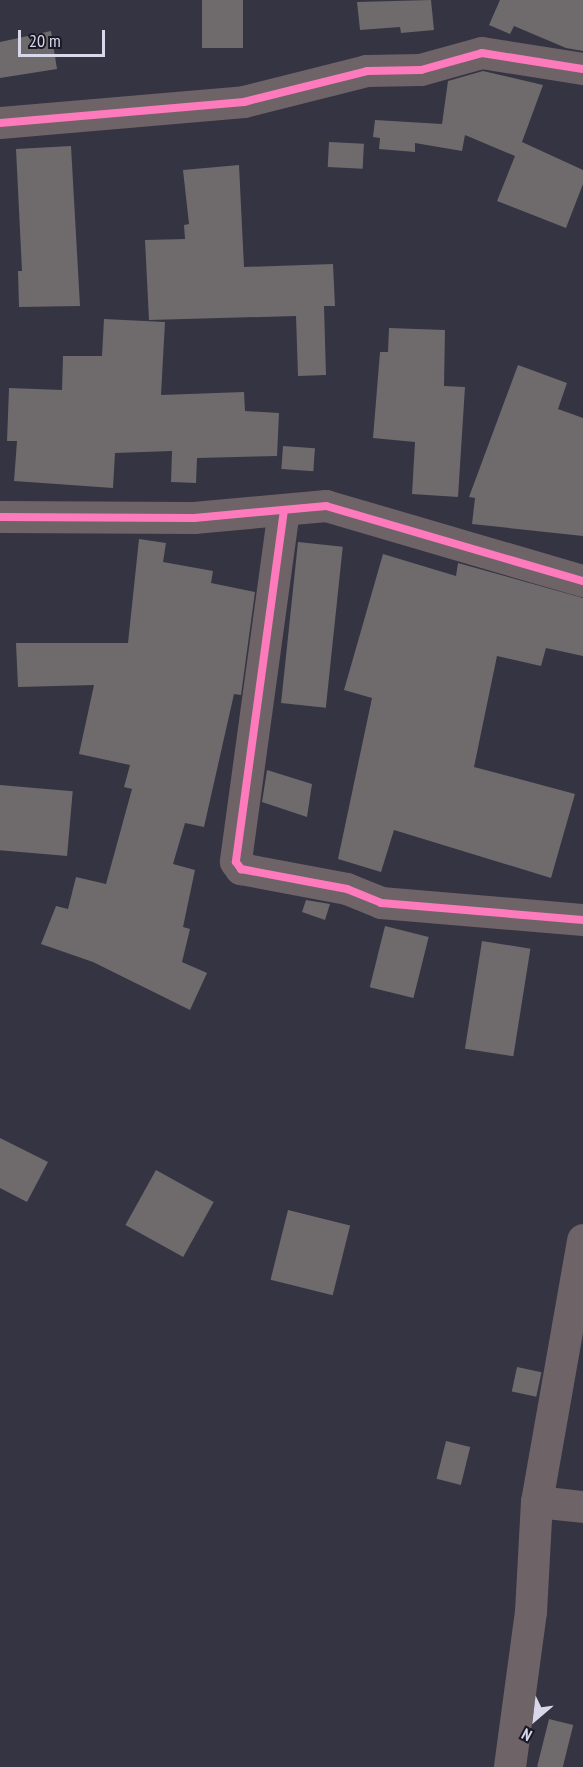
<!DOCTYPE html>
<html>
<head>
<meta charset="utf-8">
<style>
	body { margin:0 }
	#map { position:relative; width:583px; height:1767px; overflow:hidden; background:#353443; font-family:"PT Sans Narrow",sans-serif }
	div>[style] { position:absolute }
	.building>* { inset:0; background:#6f6a6c; transform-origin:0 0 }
	.minor>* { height:32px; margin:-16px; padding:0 16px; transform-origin:16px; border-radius:16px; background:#6e6367 }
	.cycleway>* { height:8px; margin:-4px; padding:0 4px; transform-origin:4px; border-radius:4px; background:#fd7abc }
	span { translate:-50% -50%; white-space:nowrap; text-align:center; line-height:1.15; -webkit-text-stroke:6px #191824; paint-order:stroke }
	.north { position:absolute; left:505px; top:1689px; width:60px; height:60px; -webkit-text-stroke:4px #191824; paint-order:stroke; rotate:208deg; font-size:16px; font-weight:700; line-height:24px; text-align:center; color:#d9d8ea }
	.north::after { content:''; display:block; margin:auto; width:21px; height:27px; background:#d9d8ea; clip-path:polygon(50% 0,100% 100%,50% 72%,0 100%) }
	.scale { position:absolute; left:18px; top:30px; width:87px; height:27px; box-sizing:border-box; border:3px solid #d9d8ea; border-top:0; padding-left:8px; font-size:18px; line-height:21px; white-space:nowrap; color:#d9d8ea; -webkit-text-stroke:4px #191824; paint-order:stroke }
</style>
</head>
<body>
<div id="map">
	<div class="building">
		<div style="left:202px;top:0;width:41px;height:48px"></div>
		<div style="clip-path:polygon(431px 0,434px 30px,401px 33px,400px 27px,360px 30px,357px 2px)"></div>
		<div style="clip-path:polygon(500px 0,583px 0,583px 51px,566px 48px,514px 26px,510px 34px,489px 25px)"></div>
		<div style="clip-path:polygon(51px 31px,57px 69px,0 78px,0 42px)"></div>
		<div style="clip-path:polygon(483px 71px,543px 85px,522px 142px,583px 170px,583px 184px,566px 228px,497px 201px,515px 156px,465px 135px,462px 151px,415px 143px,415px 152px,379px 149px,380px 138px,373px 137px,375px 120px,442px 124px,448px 81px)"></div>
		<div style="left:329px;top:142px;width:35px;height:25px;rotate:3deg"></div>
		<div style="clip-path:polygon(71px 146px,80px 306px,19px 307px,18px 271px,22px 271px,16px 149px)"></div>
		<div style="clip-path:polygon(239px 165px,244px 267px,333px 264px,335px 306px,324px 306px,326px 375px,298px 376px,296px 316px,149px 320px,145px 240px,185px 239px,184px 225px,189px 224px,183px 170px)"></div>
		<div style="clip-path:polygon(104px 319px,165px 322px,161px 395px,244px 392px,245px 411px,279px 413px,277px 456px,197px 458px,196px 483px,171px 482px,172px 451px,115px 453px,113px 488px,14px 481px,17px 441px,7px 441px,9px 388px,62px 390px,63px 356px,102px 356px)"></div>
		<div style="clip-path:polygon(389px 328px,445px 330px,444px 386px,465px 387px,458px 497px,412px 494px,415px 442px,373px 438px,380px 352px,388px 352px)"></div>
		<div style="clip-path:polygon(518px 365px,567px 383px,558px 409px,583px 418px,583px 536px,472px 524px,475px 498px,469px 497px)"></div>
		<div style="left:283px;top:446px;width:32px;height:23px;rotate:4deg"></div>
		<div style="clip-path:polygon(139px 539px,166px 543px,163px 562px,213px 571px,211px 583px,255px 592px,241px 695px,234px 694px,204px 827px,185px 823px,173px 864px,195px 870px,183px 927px,190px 929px,182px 962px,207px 973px,190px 1010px,93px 962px,41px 944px,56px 906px,68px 909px,76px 877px,106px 884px,132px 789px,124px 787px,130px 765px,79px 754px,94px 685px,18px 687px,16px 643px,128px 643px)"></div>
		<div style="left:298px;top:542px;width:45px;height:162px;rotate:6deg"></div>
		<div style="clip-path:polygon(383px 554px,456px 576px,458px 563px,583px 598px,583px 656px,546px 648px,541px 666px,497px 656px,474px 767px,575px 794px,551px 878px,394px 830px,381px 872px,338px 859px,372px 698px,344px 690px)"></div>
		<div style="clip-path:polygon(267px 770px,312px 784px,307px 817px,262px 802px)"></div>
		<div style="left:0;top:785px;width:73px;height:65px;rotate:5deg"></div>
		<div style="clip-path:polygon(306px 900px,330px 904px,325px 920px,302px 912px)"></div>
		<div style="left:385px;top:926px;width:45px;height:63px;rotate:14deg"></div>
		<div style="left:482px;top:941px;width:49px;height:109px;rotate:9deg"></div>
		<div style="clip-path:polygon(0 1138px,48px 1162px,27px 1202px,0 1188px)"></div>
		<div style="left:156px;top:1170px;width:66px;height:63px;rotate:29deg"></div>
		<div style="left:288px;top:1210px;width:64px;height:72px;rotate:14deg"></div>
		<div style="left:517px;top:1367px;width:25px;height:25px;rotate:12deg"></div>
		<div style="left:446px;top:1441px;width:25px;height:39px;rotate:14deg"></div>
		<div style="left:549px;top:1719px;width:25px;height:49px;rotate:14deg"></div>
	</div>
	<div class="minor">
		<div style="left:0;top:123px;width:245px;rotate:-4.9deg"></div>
		<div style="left:244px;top:102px;width:127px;rotate:-14.1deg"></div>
		<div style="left:367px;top:71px;width:54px;rotate:-1.1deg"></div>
		<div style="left:421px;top:70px;width:63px;rotate:-15.6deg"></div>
		<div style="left:482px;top:53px;width:102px;rotate:9deg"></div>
		<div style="left:284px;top:510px;width:355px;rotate:97.8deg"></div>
		<div style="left:236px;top:862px;width:9px;rotate:54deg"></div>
		<div style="left:241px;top:869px;width:108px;rotate:10.7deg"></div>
		<div style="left:347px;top:889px;width:37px;rotate:22deg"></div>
		<div style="left:381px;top:903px;width:203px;rotate:4.8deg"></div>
		<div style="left:0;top:517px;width:194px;rotate:0.3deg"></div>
		<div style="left:194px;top:518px;width:133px;rotate:-5.2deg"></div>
		<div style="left:326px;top:506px;width:268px;rotate:16.3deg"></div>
		<div style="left:537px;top:1502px;width:46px;rotate:6.2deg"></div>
		<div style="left:510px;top:1767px;width:156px;rotate:-82.3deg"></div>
		<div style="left:531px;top:1612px;width:110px;rotate:-86.9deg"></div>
		<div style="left:537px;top:1502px;width:266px;rotate:-80deg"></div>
	</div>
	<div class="cycleway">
		<div style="left:0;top:123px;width:245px;rotate:-4.9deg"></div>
		<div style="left:244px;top:102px;width:127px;rotate:-14.1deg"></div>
		<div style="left:367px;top:71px;width:54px;rotate:-1.1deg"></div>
		<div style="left:421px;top:70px;width:63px;rotate:-15.6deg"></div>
		<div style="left:482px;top:53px;width:102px;rotate:9deg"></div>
		<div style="left:284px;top:510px;width:355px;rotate:97.8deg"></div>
		<div style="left:236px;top:862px;width:9px;rotate:54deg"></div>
		<div style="left:241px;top:869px;width:108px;rotate:10.7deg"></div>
		<div style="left:347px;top:889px;width:37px;rotate:22deg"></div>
		<div style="left:381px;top:903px;width:203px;rotate:4.8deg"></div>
		<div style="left:0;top:517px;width:194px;rotate:0.3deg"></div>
		<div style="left:194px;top:518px;width:133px;rotate:-5.2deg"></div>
		<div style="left:326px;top:506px;width:268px;rotate:16.3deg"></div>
	</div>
	<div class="north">N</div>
	<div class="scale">20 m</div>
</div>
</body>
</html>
